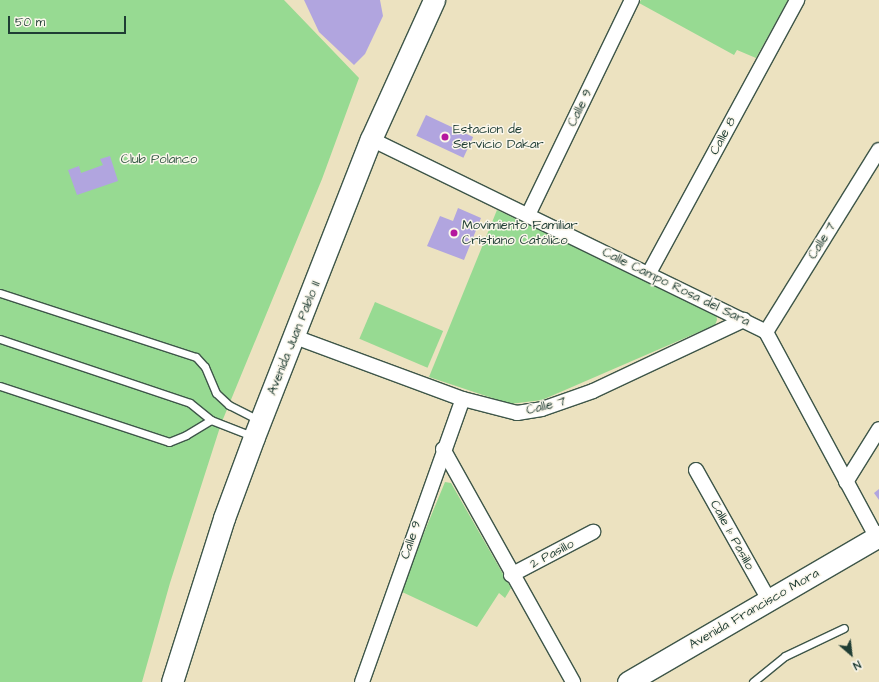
<!DOCTYPE html>
<html>
<head>
<meta charset="utf-8">
<style>
	body { margin:0 }
	#map { position:relative; width:879px; height:682px; overflow:hidden; background:#ece2c0; font-family:"Architects Daughter",sans-serif }
	div>[style] { position:absolute }
	.green>* { inset:0; background:#97da92; transform-origin:0 0 }
	.building>* { inset:0; background:#b1a5df; transform-origin:0 0 }
	.roads { filter:drop-shadow(1px 0 #3e5649) drop-shadow(-1px 0 #3e5649) drop-shadow(0 1px #3e5649) drop-shadow(0 -1px #3e5649) }
	.lane>* { height:7px; margin:-3.5px; padding:0 3.5px; transform-origin:3.5px; border-radius:3.5px; background:#fff }
	.street>* { height:14px; margin:-7px; padding:0 7px; transform-origin:7px; border-radius:7px; background:#fff }
	.secondary>* { height:21px; margin:-10.5px; padding:0 10.5px; transform-origin:10.5px; border-radius:10.5px; background:#fff }
	.dots>* { width:11px; height:11px; translate:-50% -50%; box-sizing:border-box; border:2px solid #fbf7ec; border-radius:50% }
	span { translate:-50% -50%; white-space:nowrap; text-align:center; line-height:1.15; -webkit-text-stroke:3px #fbf7ec; paint-order:stroke }
	.street-label { font-size:13px; color:#1f3d34 }
	.poi-label { font-size:13px; color:#1f3d34 }
	.left { translate:0 -50%; text-align:left }
	.park-label { font-size:13px; color:#375c47 }
	.north { position:absolute; left:831px; top:634px; width:40px; height:40px; -webkit-text-stroke:3px #fbf7ec; paint-order:stroke; rotate:152deg; font-size:11px; font-weight:700; line-height:16px; text-align:center; color:#1f3d34 }
	.north::after { content:''; display:block; margin:auto; width:14px; height:18px; background:#1f3d34; clip-path:polygon(50% 0,100% 100%,50% 72%,0 100%) }
	.scale { position:absolute; left:8px; top:16px; width:118px; height:18px; box-sizing:border-box; border:2px solid #1f3d34; border-top:0; padding-left:5px; font-size:12px; line-height:14px; white-space:nowrap; color:#1f3d34; -webkit-text-stroke:3px #fbf7ec; paint-order:stroke }
</style>
</head>
<body>
<div id="map">
	<div class="green">
		<div style="clip-path:polygon(0 0,284px 0,359px 78px,322px 179px,221px 424px,170px 583px,142px 682px,0 682px)"></div>
		<div style="clip-path:polygon(641px 0,788px 0,756px 58px,737px 50px,734px 55px,639px 3px)"></div>
		<div style="clip-path:polygon(497px 210px,716px 313px,717px 320px,715px 325px,542px 400px,510px 404px,429px 377px)"></div>
		<div style="left:375px;top:302px;width:74px;height:40px;rotate:23deg"></div>
		<div style="clip-path:polygon(445px 482px,451px 483px,511px 588px,505px 598px,499px 593px,477px 627px,400px 591px)"></div>
	</div>
	<div class="building">
		<div style="clip-path:polygon(304px 0,380px 0,383px 16px,365px 54px,354px 65px,319px 32px)"></div>
		<div style="left:426px;top:115px;width:52px;height:23px;rotate:25deg"></div>
		<div style="clip-path:polygon(110px 156px,118px 181px,77px 195px,68px 170px,79px 166px,81px 173px,103px 165px,100px 159px)"></div>
		<div style="clip-path:polygon(458px 208px,481px 218px,464px 260px,427px 246px,440px 216px,453px 221px)"></div>
		<div style="clip-path:polygon(879px 489px,879px 500px,874px 493px)"></div>
	</div>
	<div class="roads">
		<div class="lane">
			<div style="left:0;top:293px;width:206px;rotate:18.1deg"></div>
			<div style="left:196px;top:357px;width:13px;rotate:48deg"></div>
			<div style="left:205px;top:367px;width:28px;rotate:67deg"></div>
			<div style="left:216px;top:393px;width:18px;rotate:43deg"></div>
			<div style="left:229px;top:405px;width:34px;rotate:27deg"></div>
			<div style="left:0;top:339px;width:200px;rotate:18.6deg"></div>
			<div style="left:190px;top:403px;width:27px;rotate:39deg"></div>
			<div style="left:211px;top:420px;width:44px;rotate:21.3deg"></div>
			<div style="left:0;top:386px;width:178px;rotate:18.3deg"></div>
			<div style="left:169px;top:442px;width:18px;rotate:-22deg"></div>
			<div style="left:186px;top:435px;width:29px;rotate:-31deg"></div>
			<div style="left:753px;top:682px;width:41px;rotate:-39.1deg"></div>
			<div style="left:785px;top:656px;width:65px;rotate:-25.4deg"></div>
		</div>
		<div class="street">
			<div style="left:371px;top:139px;width:440px;rotate:26deg"></div>
			<div style="left:766px;top:332px;width:238px;rotate:61.7deg"></div>
			<div style="left:528px;top:215px;width:239px;rotate:-64.2deg"></div>
			<div style="left:649px;top:273px;width:311px;rotate:-61.5deg"></div>
			<div style="left:766px;top:332px;width:214px;rotate:-58.2deg"></div>
			<div style="left:295px;top:337px;width:179px;rotate:20.3deg"></div>
			<div style="left:463px;top:399px;width:56px;rotate:14.5deg"></div>
			<div style="left:517px;top:413px;width:25px;rotate:-9deg"></div>
			<div style="left:542px;top:409px;width:54px;rotate:-19.4deg"></div>
			<div style="left:593px;top:391px;width:167px;rotate:-25.2deg"></div>
			<div style="left:443px;top:449px;width:267px;rotate:60.8deg"></div>
			<div style="left:696px;top:470px;width:149px;rotate:60.7deg"></div>
			<div style="left:846px;top:482px;width:62px;rotate:-58.1deg"></div>
			<div style="left:511px;top:575px;width:93px;rotate:-27.7deg"></div>
			<div style="left:362px;top:682px;width:300px;rotate:-70.4deg"></div>
		</div>
		<div class="secondary">
			<div style="left:172px;top:682px;width:172px;rotate:-72.4deg"></div>
			<div style="left:224px;top:518px;width:86px;rotate:-69.7deg"></div>
			<div style="left:254px;top:437px;width:320px;rotate:-68.6deg"></div>
			<div style="left:371px;top:139px;width:153px;rotate:-65.6deg"></div>
			<div style="left:628px;top:682px;width:290px;rotate:-30.2deg"></div>
		</div>
	</div>
	<div class="dots">
		<div style="left:445px;top:137px;background:#b5179e"></div>
		<div style="left:454px;top:233px;background:#b5179e"></div>
	</div>
	<div class="street-label">
		<span style="left:580px;top:108px;rotate:-64deg">Calle 9</span>
		<span style="left:723px;top:136px;rotate:-62deg">Calle 8</span>
		<span style="left:822px;top:241px;rotate:-58deg">Calle 7</span>
		<span style="left:676px;top:287px;rotate:26deg">Calle Campo Rosa del Sara</span>
		<span style="left:294px;top:338px;rotate:-68deg">Avenida Juan Pablo II</span>
		<span style="left:546px;top:406px;rotate:-14deg">Calle 7</span>
		<span style="left:732px;top:535px;rotate:61deg">Calle 1º Pasillo</span>
		<span style="left:411px;top:540px;rotate:-71deg">Calle 9</span>
		<span style="left:552px;top:554px;rotate:-28deg">2 Pasillo</span>
		<span style="left:754px;top:609px;rotate:-30deg">Avenida Francisco Mora</span>
	</div>
	<div class="poi-label">
		<span class="left" style="left:453px;top:137px">Estacion de<br>Servicio Dakar</span>
		<span class="left" style="left:462px;top:233px">Movimiento Familiar<br>Cristiano Católico</span>
	</div>
	<div class="park-label">
		<span style="left:159px;top:159px">Club Polanco</span>
	</div>
	<div class="north">N</div>
	<div class="scale">50 m</div>
</div>
</body>
</html>
